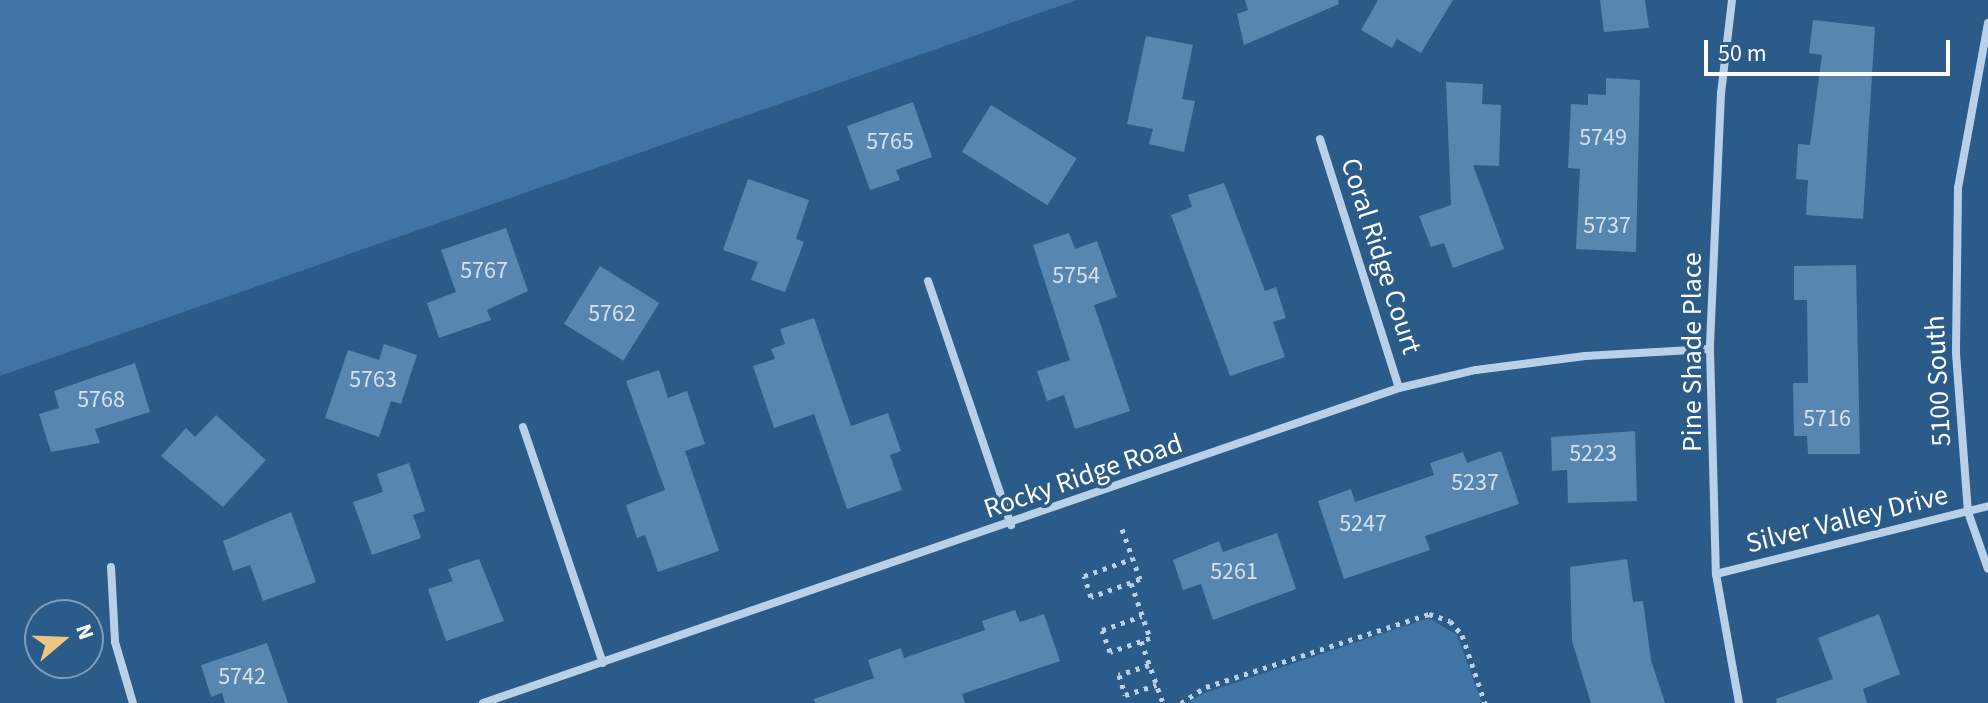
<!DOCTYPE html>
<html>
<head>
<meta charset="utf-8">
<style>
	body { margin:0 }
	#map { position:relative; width:1988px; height:703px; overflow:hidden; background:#2b5b88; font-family:"Source Sans 3",sans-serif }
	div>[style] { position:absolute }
	.green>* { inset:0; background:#4074a4 }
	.building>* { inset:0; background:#5786b1; transform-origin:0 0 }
	.path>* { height:5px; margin-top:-2.5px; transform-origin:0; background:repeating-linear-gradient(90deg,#b8d1e8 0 4px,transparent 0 10px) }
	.minor>* { height:8px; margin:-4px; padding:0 4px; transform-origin:4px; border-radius:4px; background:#b8d1e8 }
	span { translate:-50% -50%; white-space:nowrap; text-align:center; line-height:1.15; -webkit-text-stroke:7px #2b5b88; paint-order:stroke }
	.number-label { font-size:24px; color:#d5e1ec }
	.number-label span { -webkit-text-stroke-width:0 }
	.street-label { font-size:28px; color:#fff }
	.north { position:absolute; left:24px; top:599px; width:80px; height:80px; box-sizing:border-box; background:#2b5b88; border:2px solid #809db8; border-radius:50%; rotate:71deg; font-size:22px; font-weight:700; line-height:32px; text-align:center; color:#fff }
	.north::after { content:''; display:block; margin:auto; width:28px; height:36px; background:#eec681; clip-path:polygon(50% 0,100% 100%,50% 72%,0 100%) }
	.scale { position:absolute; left:1704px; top:40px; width:246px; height:36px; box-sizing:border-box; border:4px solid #fff; border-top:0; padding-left:10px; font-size:24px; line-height:28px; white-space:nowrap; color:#fff; -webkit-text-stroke:6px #2b5b88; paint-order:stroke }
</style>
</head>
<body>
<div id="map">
	<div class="green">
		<div style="clip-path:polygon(0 0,1077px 0,0 376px)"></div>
		<div style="clip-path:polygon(1429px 618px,1457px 635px,1482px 703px,1188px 703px,1204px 693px)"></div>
	</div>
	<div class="building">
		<div style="clip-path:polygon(1245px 0,1338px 0,1339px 4px,1244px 45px,1237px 14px,1248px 10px)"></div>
		<div style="clip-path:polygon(1378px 0,1453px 0,1421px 53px,1397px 39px,1392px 48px,1361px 30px)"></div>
		<div style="clip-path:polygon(1600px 0,1645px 0,1649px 28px,1604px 32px)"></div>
		<div style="clip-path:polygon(1813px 20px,1875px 27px,1863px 219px,1806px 215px,1808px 180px,1796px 179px,1798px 144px,1810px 145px,1822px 55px,1809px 53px)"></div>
		<div style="clip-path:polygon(1146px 36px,1193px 45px,1182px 99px,1195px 101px,1184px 152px,1149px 144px,1153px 129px,1127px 124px)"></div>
		<div style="clip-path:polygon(1606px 78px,1640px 80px,1636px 252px,1576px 249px,1580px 169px,1568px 168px,1571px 104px,1588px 105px,1588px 94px,1606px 95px)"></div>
		<div style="clip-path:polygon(1446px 82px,1483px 84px,1482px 104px,1501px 105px,1499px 166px,1473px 165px,1504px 249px,1453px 268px,1444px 243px,1431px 247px,1419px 216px,1451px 205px)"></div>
		<div style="clip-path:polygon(913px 102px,932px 157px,896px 170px,900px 180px,870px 190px,847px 126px)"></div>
		<div style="left:991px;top:105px;width:101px;height:55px;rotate:32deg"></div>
		<div style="clip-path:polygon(748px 179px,809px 200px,796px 239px,804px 242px,785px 292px,751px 280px,758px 262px,723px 250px)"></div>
		<div style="clip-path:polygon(1224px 183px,1265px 291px,1276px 287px,1286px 318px,1273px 322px,1285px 357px,1230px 376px,1171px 215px,1192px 207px,1188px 195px)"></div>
		<div style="clip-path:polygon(506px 228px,528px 291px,487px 310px,491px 320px,439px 338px,427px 303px,456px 292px,441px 250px)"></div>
		<div style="clip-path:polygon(1069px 233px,1075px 249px,1097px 241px,1117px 297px,1094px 305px,1130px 411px,1075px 429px,1064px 395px,1047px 401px,1037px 371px,1070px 360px,1033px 245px)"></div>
		<div style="clip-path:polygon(1856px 265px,1860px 454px,1808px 454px,1807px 436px,1794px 436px,1793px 383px,1808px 383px,1807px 300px,1794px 300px,1794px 266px)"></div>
		<div style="left:600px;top:266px;width:70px;height:68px;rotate:32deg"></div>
		<div style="clip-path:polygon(814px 318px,851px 426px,888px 413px,901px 451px,890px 455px,902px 490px,847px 509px,814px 414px,774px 428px,753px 366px,775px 359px,771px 349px,785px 344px,780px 329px)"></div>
		<div style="clip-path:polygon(384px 344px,417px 355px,401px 404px,391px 401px,379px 437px,325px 418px,348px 350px,379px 360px)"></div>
		<div style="clip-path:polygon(135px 363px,150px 412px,95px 429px,100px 443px,51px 452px,39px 414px,59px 408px,54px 391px)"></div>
		<div style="clip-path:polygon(659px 370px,668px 398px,687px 391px,705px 444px,685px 451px,719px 551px,658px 572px,645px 535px,637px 538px,626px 505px,665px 490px,626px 381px)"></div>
		<div style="clip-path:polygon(216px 415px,266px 460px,223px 507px,161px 456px,186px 428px,195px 437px)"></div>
		<div style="clip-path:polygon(1635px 431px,1637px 501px,1568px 503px,1567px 470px,1552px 471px,1551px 437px)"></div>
		<div style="clip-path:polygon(1501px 451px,1519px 504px,1425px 536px,1430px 550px,1344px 579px,1318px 501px,1351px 489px,1355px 502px,1434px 475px,1430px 463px,1463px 452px,1467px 463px)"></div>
		<div style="clip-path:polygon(409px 463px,425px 511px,413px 515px,421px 538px,372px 555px,353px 502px,383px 492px,377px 474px)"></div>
		<div style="clip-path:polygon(291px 512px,316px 582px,263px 601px,250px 565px,233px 571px,223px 541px)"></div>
		<div style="clip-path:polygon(1277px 533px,1296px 589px,1213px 620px,1201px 584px,1183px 590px,1173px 560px,1219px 541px,1223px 552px)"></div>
		<div style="clip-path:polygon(479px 559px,504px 621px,446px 641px,428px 589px,453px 581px,448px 569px)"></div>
		<div style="clip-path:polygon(1627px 559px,1633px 602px,1643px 601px,1651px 660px,1665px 703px,1591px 703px,1572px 641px,1570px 567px)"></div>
		<div style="clip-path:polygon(1015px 610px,1020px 622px,1044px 614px,1060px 661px,962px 694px,965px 703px,815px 703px,814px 699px,874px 678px,868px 660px,901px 648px,904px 658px,985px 630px,982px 621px)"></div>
		<div style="clip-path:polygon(1879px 614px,1900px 674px,1863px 689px,1867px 703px,1777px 703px,1776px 699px,1833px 679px,1818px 638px)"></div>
		<div style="clip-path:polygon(267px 643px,288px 703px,225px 703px,222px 693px,211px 697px,201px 665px)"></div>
	</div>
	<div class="path">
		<div style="left:1122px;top:529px;width:53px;rotate:70.2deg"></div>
		<div style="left:1140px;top:579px;width:52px;rotate:159.8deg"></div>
		<div style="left:1091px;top:597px;width:22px;rotate:-108deg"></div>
		<div style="left:1084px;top:576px;width:51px;rotate:-19.5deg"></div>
		<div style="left:1131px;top:583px;width:58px;rotate:70.9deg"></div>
		<div style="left:1150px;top:638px;width:42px;rotate:160.7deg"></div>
		<div style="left:1110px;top:652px;width:23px;rotate:-110deg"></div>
		<div style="left:1102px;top:630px;width:42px;rotate:-19.3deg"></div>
		<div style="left:1141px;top:641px;width:66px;rotate:70.5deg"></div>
		<div style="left:1149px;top:665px;width:32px;rotate:162deg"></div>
		<div style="left:1119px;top:675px;width:21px;rotate:73deg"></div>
		<div style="left:1125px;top:695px;width:33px;rotate:-18deg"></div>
		<div style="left:1181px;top:703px;width:30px;rotate:-33deg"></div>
		<div style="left:1206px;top:687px;width:235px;rotate:-18.1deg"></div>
		<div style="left:1429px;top:614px;width:22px;rotate:18deg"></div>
		<div style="left:1450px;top:621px;width:18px;rotate:49deg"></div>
		<div style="left:1462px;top:635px;width:72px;rotate:71.3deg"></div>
	</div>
	<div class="minor">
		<div style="left:1732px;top:0;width:94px;rotate:96.7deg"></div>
		<div style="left:1721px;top:93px;width:256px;rotate:92.5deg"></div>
		<div style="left:1710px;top:349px;width:225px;rotate:88.5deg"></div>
		<div style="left:1716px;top:574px;width:131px;rotate:79.9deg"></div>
		<div style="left:1988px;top:23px;width:168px;rotate:100.3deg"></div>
		<div style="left:1958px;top:188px;width:165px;rotate:90.7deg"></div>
		<div style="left:1956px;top:353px;width:159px;rotate:85.7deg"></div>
		<div style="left:1968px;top:512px;width:60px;rotate:70.7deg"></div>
		<div style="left:1320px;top:139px;width:261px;rotate:72.4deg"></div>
		<div style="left:928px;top:281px;width:258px;rotate:71.2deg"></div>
		<div style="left:523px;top:427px;width:249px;rotate:71.3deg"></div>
		<div style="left:111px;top:567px;width:75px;rotate:86.9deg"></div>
		<div style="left:115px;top:642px;width:64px;rotate:73.6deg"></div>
		<div style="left:1716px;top:574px;width:280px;rotate:-14deg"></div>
		<div style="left:483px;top:703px;width:969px;rotate:-18.98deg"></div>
		<div style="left:1399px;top:388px;width:79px;rotate:-13.2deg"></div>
		<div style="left:1476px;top:370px;width:110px;rotate:-7.3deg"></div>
		<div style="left:1585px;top:356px;width:125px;rotate:-3.2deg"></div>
	</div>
	<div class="number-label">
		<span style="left:1603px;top:138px">5749</span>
		<span style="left:890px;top:142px">5765</span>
		<span style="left:1607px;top:226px">5737</span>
		<span style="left:484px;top:271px">5767</span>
		<span style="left:1076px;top:276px">5754</span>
		<span style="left:612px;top:314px">5762</span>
		<span style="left:373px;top:380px">5763</span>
		<span style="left:101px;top:400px">5768</span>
		<span style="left:1827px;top:419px">5716</span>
		<span style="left:1593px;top:454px">5223</span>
		<span style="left:1475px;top:483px">5237</span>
		<span style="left:1363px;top:524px">5247</span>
		<span style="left:1234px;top:572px">5261</span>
		<span style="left:242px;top:677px">5742</span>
	</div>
	<div class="street-label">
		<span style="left:1381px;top:256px;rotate:72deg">Coral Ridge Court</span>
		<span style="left:1692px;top:352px;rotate:-90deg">Pine Shade Place</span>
		<span style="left:1938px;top:381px;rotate:-93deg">5100 South</span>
		<span style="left:1083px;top:476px;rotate:-19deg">Rocky Ridge Road</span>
		<span style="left:1847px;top:519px;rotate:-14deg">Silver Valley Drive</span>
	</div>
	<div class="north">N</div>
	<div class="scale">50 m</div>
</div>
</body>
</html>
